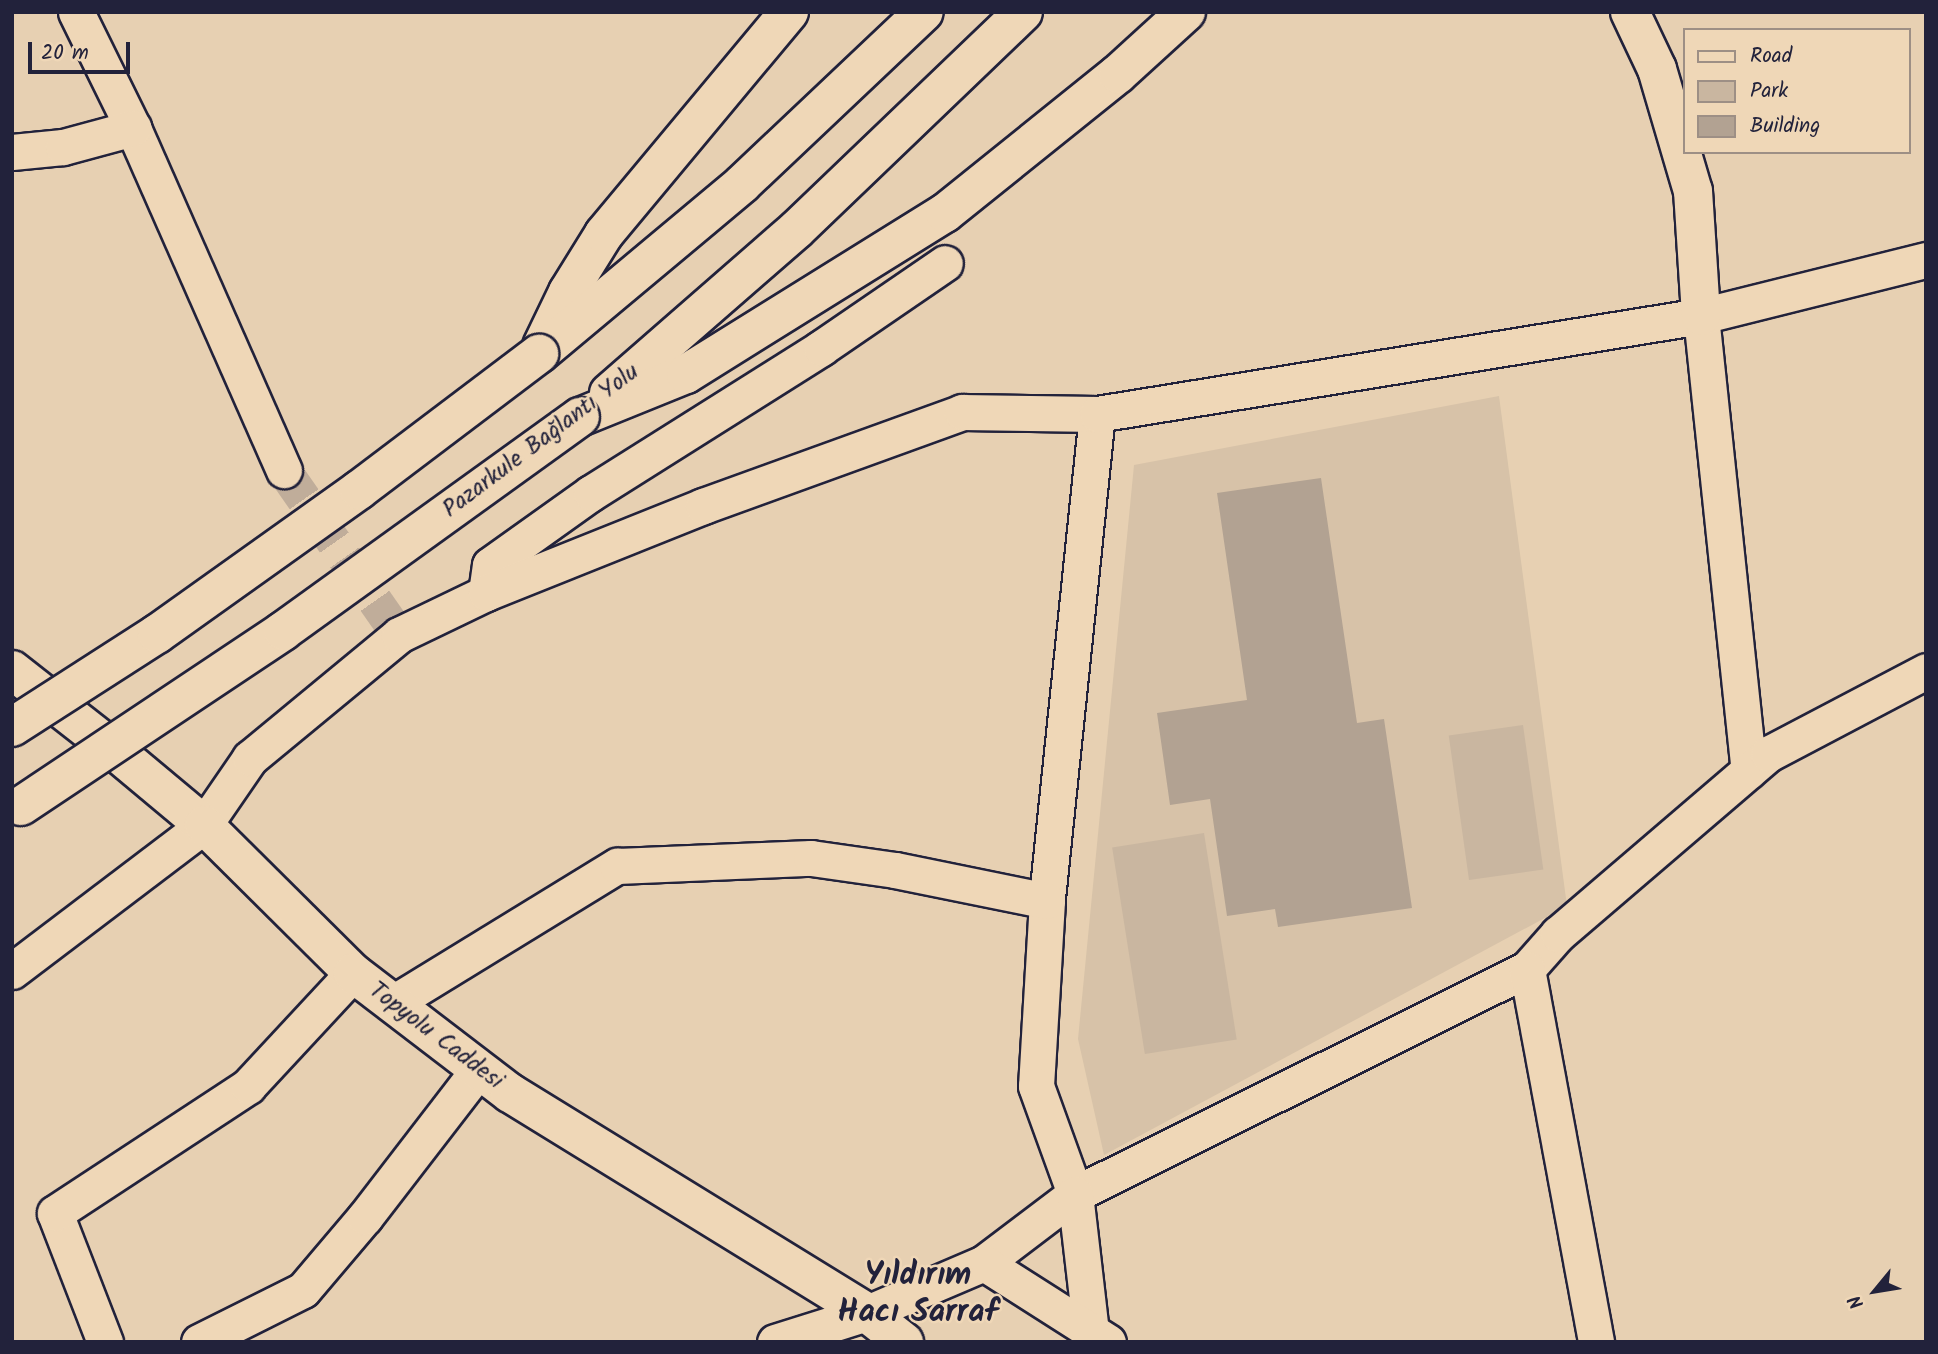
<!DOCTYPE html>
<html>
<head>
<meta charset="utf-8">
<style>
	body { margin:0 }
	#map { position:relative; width:1938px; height:1354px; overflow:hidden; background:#e7d0b2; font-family:Kalam,sans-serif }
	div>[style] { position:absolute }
	.built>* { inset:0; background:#d7c2a8 }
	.green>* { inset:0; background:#c9b6a0; transform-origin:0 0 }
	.building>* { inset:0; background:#b2a292 }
	.street-tunnel>* { height:35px; margin-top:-17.5px; transform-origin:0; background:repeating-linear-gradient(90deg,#c0ad9a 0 35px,transparent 0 53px) }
	.roads { filter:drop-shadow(2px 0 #22223b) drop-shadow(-2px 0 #22223b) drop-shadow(0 2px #22223b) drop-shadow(0 -2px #22223b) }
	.street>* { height:35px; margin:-17.5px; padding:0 17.5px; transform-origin:17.5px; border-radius:17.5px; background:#efd7b7 }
	.secondary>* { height:38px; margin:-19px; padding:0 19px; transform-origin:19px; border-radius:19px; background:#efd7b7 }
	.primary>* { height:38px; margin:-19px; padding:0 19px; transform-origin:19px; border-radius:19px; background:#efd7b7 }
	.bridges { filter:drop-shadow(2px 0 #22223b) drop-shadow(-2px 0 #22223b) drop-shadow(0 2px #22223b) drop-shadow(0 -2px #22223b) }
	.primary-bridge>* { height:38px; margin:-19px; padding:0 19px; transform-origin:19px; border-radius:19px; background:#efd7b7 }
	span { translate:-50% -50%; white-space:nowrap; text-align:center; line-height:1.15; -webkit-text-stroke:5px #efd7b7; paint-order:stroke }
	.street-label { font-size:24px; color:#22223b }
	.district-label { font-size:32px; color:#22223b; font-weight:700 }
	.frame { position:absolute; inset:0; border:14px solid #22223b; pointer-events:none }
	.legend { position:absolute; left:1683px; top:28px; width:228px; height:126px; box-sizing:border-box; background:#efd7b7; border:2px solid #9d8f85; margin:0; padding:9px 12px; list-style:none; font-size:21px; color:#22223b }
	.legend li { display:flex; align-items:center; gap:14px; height:35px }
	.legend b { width:35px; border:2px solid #9d8f85 }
	.north { position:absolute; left:1840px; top:1256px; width:70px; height:70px; -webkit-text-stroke:5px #efd7b7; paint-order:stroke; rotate:240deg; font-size:19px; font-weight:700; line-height:28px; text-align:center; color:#22223b }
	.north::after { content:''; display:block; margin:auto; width:24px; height:32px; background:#22223b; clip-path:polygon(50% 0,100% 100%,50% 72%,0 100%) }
	.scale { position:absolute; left:28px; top:42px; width:102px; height:32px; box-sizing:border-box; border:4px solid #22223b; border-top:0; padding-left:9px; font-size:21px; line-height:24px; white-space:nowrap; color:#22223b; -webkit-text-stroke:5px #efd7b7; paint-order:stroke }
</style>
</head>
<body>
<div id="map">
	<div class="built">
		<div style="clip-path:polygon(1499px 396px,1567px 906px,1104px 1155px,1078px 1039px,1134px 465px)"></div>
	</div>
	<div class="green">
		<div style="left:1523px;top:725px;width:146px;height:75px;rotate:82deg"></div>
		<div style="left:1204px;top:833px;width:209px;height:93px;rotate:81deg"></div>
	</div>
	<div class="building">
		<div style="clip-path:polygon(1321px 478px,1357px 723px,1384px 719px,1412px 908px,1278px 927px,1275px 909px,1227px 916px,1210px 799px,1170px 805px,1157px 713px,1247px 700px,1217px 493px)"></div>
	</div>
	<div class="street-tunnel">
		<div style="left:284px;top:470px;width:201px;rotate:55.1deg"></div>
	</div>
	<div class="roads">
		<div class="street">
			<div style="left:76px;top:12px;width:129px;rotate:63.8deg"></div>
			<div style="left:133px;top:128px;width:374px;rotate:66.2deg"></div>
			<div style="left:12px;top:152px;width:51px;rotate:-5.6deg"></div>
			<div style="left:63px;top:147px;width:73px;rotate:-15.2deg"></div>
			<div style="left:1701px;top:316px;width:457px;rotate:84deg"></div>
			<div style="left:1097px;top:414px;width:490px;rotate:95.9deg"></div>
			<div style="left:1047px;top:901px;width:185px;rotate:93.4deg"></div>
			<div style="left:1036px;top:1086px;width:115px;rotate:70.1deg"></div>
			<div style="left:1075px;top:1194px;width:505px;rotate:-26.46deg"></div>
			<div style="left:1527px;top:969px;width:47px;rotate:-48.5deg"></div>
			<div style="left:1558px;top:934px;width:277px;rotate:-40.6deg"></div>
			<div style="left:1768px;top:754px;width:178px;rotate:-27.7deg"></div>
			<div style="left:486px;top:593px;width:28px;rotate:-82deg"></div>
			<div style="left:490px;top:565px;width:124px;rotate:-35.5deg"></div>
			<div style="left:591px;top:493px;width:272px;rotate:-32.2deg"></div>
			<div style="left:821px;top:348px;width:150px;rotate:-34.4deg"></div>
			<div style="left:1527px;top:969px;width:379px;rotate:79.5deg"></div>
			<div style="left:12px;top:971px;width:241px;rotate:-37.2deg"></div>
			<div style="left:204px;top:825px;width:81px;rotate:-55.5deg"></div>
			<div style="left:250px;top:758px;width:193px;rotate:-39.5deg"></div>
			<div style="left:399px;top:635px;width:97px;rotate:-25.8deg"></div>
			<div style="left:486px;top:593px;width:234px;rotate:-21.8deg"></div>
			<div style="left:703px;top:506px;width:276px;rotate:-19.9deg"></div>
			<div style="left:962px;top:412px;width:135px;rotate:0.8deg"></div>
			<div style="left:1097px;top:414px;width:612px;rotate:-9.22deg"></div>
			<div style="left:1701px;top:316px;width:232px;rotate:-14deg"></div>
			<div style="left:393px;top:1003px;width:263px;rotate:-31.5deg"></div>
			<div style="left:617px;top:866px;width:194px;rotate:-2.4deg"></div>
			<div style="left:811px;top:858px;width:85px;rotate:8.1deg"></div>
			<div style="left:895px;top:870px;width:155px;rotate:11.5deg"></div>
			<div style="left:984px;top:1263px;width:114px;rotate:-37.2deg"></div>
			<div style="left:1075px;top:1194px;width:140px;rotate:83.4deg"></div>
			<div style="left:105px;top:1342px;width:138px;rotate:-111.2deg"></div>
			<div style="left:55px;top:1213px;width:231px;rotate:-33.3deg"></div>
			<div style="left:248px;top:1086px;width:154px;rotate:-47.1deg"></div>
			<div style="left:199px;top:1342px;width:116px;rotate:-26.6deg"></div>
			<div style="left:303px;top:1290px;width:96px;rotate:-49.7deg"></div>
			<div style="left:365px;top:1217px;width:187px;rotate:-52.4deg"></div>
			<div style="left:775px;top:1342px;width:96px;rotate:-17.5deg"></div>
			<div style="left:867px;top:1313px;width:127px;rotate:-23.1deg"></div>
			<div style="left:984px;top:1263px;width:147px;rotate:32.5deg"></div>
		</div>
		<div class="secondary">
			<div style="left:12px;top:670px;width:136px;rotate:38.1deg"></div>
			<div style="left:119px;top:754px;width:111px;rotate:39.9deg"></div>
			<div style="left:204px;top:825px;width:210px;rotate:44.8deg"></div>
			<div style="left:353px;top:973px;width:198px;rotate:37.4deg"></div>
			<div style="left:510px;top:1093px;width:419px;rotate:31.6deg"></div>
			<div style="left:867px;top:1313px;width:47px;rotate:38.1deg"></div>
		</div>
		<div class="primary">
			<div style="left:1630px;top:12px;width:63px;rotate:64.7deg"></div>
			<div style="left:1657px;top:69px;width:127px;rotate:73.6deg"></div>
			<div style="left:1693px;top:191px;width:125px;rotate:86.3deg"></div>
			<div style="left:542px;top:346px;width:60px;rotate:-64.3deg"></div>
			<div style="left:568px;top:292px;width:68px;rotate:-58.2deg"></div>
			<div style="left:604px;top:234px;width:289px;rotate:-50.2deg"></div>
			<div style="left:539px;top:354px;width:265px;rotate:-39.9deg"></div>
			<div style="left:742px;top:184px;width:250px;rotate:-43.4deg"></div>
			<div style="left:609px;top:393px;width:249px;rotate:-41.1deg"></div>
			<div style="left:797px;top:229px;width:313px;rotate:-43.8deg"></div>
			<div style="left:580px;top:417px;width:114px;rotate:-22.1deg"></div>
			<div style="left:686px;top:374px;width:305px;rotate:-31.9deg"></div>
			<div style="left:945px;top:213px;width:222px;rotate:-38.8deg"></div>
			<div style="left:1118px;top:74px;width:92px;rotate:-42.4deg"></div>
		</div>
	</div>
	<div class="bridges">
		<div class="primary-bridge">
			<div style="left:12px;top:727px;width:172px;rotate:-32.7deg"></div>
			<div style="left:157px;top:634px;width:248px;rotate:-35.5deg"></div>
			<div style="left:359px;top:490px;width:226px;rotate:-37.1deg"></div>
			<div style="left:21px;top:806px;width:315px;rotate:-33.7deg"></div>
			<div style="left:283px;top:631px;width:366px;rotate:-35.8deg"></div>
		</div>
	</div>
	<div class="street-label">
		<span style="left:541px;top:441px;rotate:-37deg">Pazarkule Bağlantı Yolu</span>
		<span style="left:436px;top:1036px;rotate:37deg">Topyolu Caddesi</span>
	</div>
	<div class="district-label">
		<span style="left:918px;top:1295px">Yıldırım<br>Hacı Sarraf</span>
	</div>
	<div class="frame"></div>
	<ul class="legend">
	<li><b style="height:9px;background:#efd7b7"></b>Road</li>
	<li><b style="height:19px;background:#c9b6a0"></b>Park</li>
	<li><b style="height:19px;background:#b2a292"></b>Building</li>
	</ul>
	<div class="north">N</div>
	<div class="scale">20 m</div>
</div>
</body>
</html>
